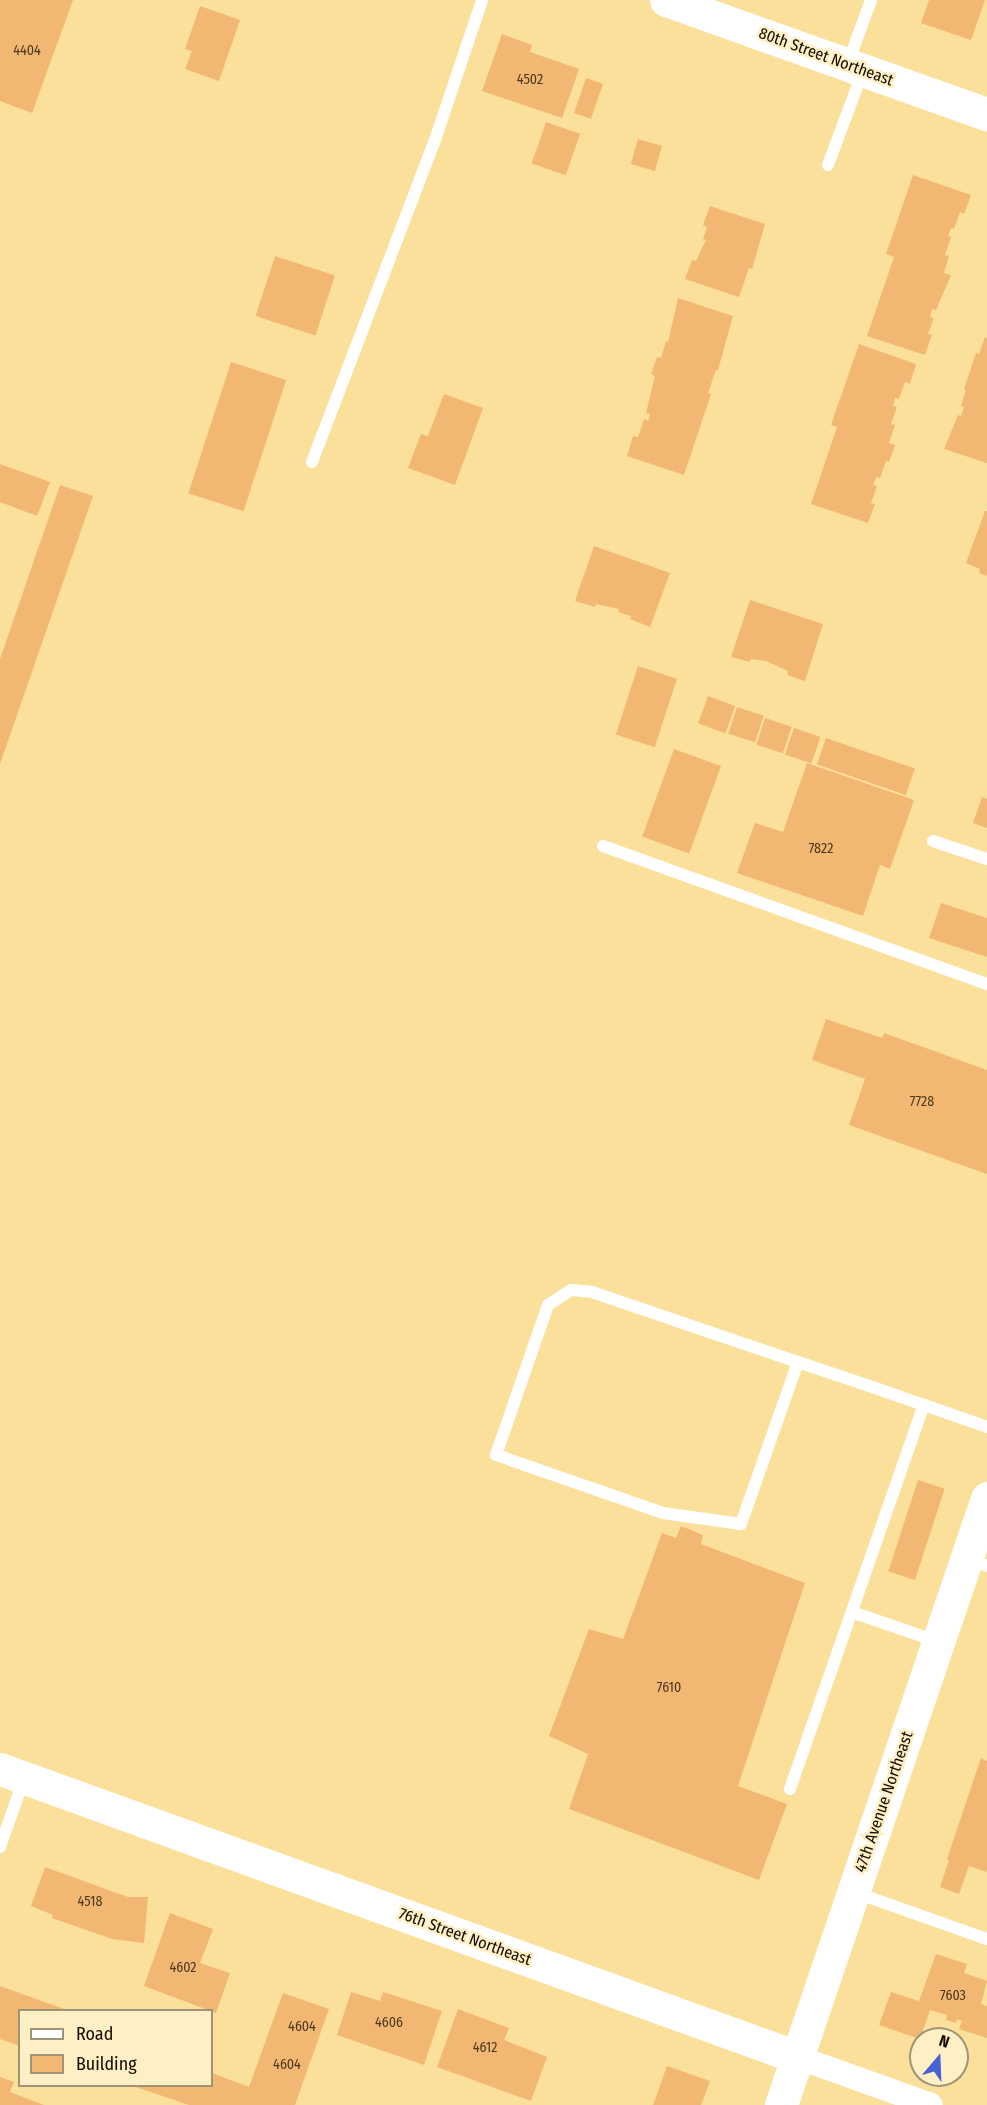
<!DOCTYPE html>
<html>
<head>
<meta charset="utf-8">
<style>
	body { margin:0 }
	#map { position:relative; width:987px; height:2105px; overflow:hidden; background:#fae09a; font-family:"Fira Sans Condensed",sans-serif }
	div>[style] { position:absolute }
	.building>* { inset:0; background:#f2b873; transform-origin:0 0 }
	.lane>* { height:12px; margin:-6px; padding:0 6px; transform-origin:6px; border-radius:6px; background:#fff }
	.street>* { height:24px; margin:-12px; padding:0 12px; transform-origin:12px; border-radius:12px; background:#fff }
	.secondary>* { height:33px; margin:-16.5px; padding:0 16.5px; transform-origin:16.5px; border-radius:16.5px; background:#fff }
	span { translate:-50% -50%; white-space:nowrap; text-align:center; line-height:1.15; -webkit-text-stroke:5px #feefc5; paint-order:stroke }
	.number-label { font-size:14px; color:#4b371d }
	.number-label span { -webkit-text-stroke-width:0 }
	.street-label { font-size:16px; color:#130c00 }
	.legend { position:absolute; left:18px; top:2009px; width:195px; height:78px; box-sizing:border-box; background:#feefc5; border:2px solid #a09476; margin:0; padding:8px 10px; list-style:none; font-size:18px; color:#130c00 }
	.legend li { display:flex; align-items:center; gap:12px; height:30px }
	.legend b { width:30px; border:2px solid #a09476 }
	.north { position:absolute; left:909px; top:2027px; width:60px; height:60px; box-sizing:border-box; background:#feefc5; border:2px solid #a09476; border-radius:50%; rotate:19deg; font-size:16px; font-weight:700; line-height:24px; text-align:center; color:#130c00 }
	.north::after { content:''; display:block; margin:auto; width:21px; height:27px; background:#4760d4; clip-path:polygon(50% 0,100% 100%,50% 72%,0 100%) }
</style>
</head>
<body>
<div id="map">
	<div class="building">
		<div style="clip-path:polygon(0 0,73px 0,32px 113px,0 101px)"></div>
		<div style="clip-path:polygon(929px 0,985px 0,971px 40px,921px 23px)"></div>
		<div style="clip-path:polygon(200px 6px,240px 20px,219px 81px,185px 69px,192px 51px,185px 49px)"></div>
		<div style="clip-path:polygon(502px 34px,532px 45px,530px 52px,579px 69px,562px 118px,482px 91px)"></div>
		<div style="left:586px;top:78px;width:18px;height:37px;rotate:19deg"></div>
		<div style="left:546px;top:122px;width:36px;height:44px;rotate:19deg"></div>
		<div style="left:638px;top:139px;width:25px;height:26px;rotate:16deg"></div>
		<div style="clip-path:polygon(913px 175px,971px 195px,964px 214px,960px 212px,954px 229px,951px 228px,948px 236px,951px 237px,945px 255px,949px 256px,944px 273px,951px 275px,936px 310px,932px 309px,930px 317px,934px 318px,928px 334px,932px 335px,925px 355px,867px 336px,894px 257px,886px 254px)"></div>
		<div style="clip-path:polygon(710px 206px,765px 224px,752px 269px,749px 268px,739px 297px,685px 279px,692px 260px,696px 261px,706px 240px,703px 239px,707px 227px,703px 225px)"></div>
		<div style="left:275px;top:256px;width:63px;height:63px;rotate:18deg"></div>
		<div style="clip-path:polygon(678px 298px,733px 316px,718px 370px,716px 370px,708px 393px,711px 394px,684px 475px,627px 456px,633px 436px,638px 437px,644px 419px,648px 421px,650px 414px,646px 413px,655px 376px,651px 374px,657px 357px,661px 358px,666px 341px,668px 342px)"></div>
		<div style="clip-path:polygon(985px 337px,987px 338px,987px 463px,944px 449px,958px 415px,961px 416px,964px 407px,961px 406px,966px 390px,964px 389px,976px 353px,979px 354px)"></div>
		<div style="clip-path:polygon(859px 344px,916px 364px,910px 384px,905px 382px,899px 399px,895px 398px,893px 406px,897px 407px,891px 424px,895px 425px,889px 443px,895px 445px,889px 462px,886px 461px,880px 478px,876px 477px,873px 485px,877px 486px,871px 503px,875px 504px,868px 523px,811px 504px,837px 427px,831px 425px)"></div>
		<div style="left:231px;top:362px;width:58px;height:138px;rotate:18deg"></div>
		<div style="clip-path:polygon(444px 394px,483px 408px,455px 485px,408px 468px,421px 434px,428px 436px)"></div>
		<div style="clip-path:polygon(0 464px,50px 482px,37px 516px,0 502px)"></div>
		<div style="clip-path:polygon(60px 485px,93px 496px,0 764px,0 659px)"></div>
		<div style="clip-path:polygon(985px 511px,987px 511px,987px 576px,979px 573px,980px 569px,966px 563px)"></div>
		<div style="clip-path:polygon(594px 546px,670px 573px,650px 627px,630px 619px,631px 616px,618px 612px,619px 609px,596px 604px,595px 607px,575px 601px)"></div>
		<div style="clip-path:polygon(750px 600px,823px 624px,805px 681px,787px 675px,788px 671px,766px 661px,751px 659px,750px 662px,731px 657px)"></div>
		<div style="left:638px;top:666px;width:41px;height:72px;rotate:18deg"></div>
		<div style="left:708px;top:696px;width:29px;height:29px;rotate:20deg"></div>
		<div style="left:737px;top:707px;width:28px;height:28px;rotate:18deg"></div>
		<div style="left:765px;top:718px;width:28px;height:28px;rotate:18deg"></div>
		<div style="left:794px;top:728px;width:28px;height:28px;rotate:19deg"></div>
		<div style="left:826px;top:738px;width:94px;height:28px;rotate:19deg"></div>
		<div style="left:674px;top:749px;width:50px;height:93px;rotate:20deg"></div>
		<div style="clip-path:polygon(807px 763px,914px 800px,890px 869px,880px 865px,863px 916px,737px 873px,755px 823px,783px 832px)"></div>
		<div style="clip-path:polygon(982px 797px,987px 799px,987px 828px,973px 823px)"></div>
		<div style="clip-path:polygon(941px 903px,987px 918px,987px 957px,929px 938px)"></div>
		<div style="clip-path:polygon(826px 1019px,882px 1038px,884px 1033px,987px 1070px,987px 1174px,849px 1125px,865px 1079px,812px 1060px)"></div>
		<div style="left:918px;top:1480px;width:28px;height:96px;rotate:18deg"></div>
		<div style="clip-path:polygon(681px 1526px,703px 1535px,701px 1544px,805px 1583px,738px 1786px,787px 1804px,759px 1880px,569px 1809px,588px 1754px,549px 1736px,589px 1629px,623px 1639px,662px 1533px,676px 1538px)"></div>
		<div style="clip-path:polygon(981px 1758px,987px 1761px,987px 1872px,969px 1866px,959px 1894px,940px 1887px,949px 1860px,947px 1859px)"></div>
		<div style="clip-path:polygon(45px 1867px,128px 1897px,148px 1897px,144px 1943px,112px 1939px,52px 1918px,53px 1915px,31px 1906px)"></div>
		<div style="clip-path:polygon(170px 1913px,213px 1929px,200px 1963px,230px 1973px,216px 2013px,144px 1986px)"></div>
		<div style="clip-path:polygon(936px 1954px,967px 1964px,964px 1973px,987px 1981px,981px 2004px,987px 2006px,987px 2038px,959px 2029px,962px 2021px,957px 2019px,956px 2023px,946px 2020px,947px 2015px,930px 2010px,920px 2039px,879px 2025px,891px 1992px,919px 2001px)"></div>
		<div style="clip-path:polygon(0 1986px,67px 2010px,20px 2010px,20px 2046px,0 2039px)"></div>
		<div style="clip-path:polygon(351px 1992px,380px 2001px,383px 1992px,442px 2011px,424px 2065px,337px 2035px)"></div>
		<div style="clip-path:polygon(283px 1993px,329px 2009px,295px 2105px,189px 2105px,133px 2086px,212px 2086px,212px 2073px,249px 2087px)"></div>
		<div style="clip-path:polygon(458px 2009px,509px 2028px,504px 2040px,547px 2057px,531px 2101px,437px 2067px)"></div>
		<div style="clip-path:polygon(667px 2066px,710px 2081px,701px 2105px,653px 2105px)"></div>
		<div style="clip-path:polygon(0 2077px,14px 2082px,10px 2092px,44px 2105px,0 2105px)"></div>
	</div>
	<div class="lane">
		<div style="left:848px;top:63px;width:67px;rotate:-69.9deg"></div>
		<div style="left:828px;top:165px;width:100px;rotate:-69.6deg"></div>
		<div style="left:312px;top:462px;width:342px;rotate:-69.1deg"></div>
		<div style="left:434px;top:143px;width:151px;rotate:-71.4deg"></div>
		<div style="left:933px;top:841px;width:57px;rotate:18.4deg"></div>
		<div style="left:603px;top:846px;width:408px;rotate:19.8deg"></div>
		<div style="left:798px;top:1362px;width:172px;rotate:109.4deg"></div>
		<div style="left:741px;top:1524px;width:79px;rotate:-172deg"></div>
		<div style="left:663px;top:1513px;width:177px;rotate:-160.8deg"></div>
		<div style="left:496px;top:1455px;width:159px;rotate:-70.9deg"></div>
		<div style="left:548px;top:1305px;width:27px;rotate:-33deg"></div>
		<div style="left:571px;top:1290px;width:21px;rotate:5deg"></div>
		<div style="left:592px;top:1292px;width:218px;rotate:18.8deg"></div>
		<div style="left:798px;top:1362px;width:84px;rotate:18.6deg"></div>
		<div style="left:878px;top:1389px;width:49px;rotate:19.2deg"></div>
		<div style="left:968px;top:1559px;width:20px;rotate:20deg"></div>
		<div style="left:852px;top:1612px;width:89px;rotate:19deg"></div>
		<div style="left:790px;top:1789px;width:407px;rotate:-70.8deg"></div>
		<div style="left:924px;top:1405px;width:67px;rotate:19.2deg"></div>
		<div style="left:0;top:1847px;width:72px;rotate:-70.6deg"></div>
		<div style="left:854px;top:1892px;width:141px;rotate:19.5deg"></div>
	</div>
	<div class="street">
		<div style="left:797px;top:2057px;width:142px;rotate:19.7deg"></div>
	</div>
	<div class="secondary">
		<div style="left:666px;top:0;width:341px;rotate:19.6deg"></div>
		<div style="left:0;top:1769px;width:847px;rotate:19.87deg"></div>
		<div style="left:781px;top:2105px;width:641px;rotate:-71.25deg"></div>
	</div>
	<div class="number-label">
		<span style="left:27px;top:51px">4404</span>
		<span style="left:530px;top:80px">4502</span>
		<span style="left:821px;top:849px">7822</span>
		<span style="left:922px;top:1102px">7728</span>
		<span style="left:669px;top:1688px">7610</span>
		<span style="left:90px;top:1902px">4518</span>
		<span style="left:183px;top:1968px">4602</span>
		<span style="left:953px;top:1996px">7603</span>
		<span style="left:389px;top:2023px">4606</span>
		<span style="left:302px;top:2027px">4604</span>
		<span style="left:485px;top:2048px">4612</span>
		<span style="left:287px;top:2065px">4604</span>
	</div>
	<div class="street-label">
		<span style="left:826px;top:57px;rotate:20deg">80th Street Northeast</span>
		<span style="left:884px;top:1802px;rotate:-71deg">47th Avenue Northeast</span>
		<span style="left:465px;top:1937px;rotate:20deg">76th Street Northeast</span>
	</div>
	<ul class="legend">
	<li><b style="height:8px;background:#fff"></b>Road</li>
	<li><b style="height:16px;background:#f2b873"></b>Building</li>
	</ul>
	<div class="north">N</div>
</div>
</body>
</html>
